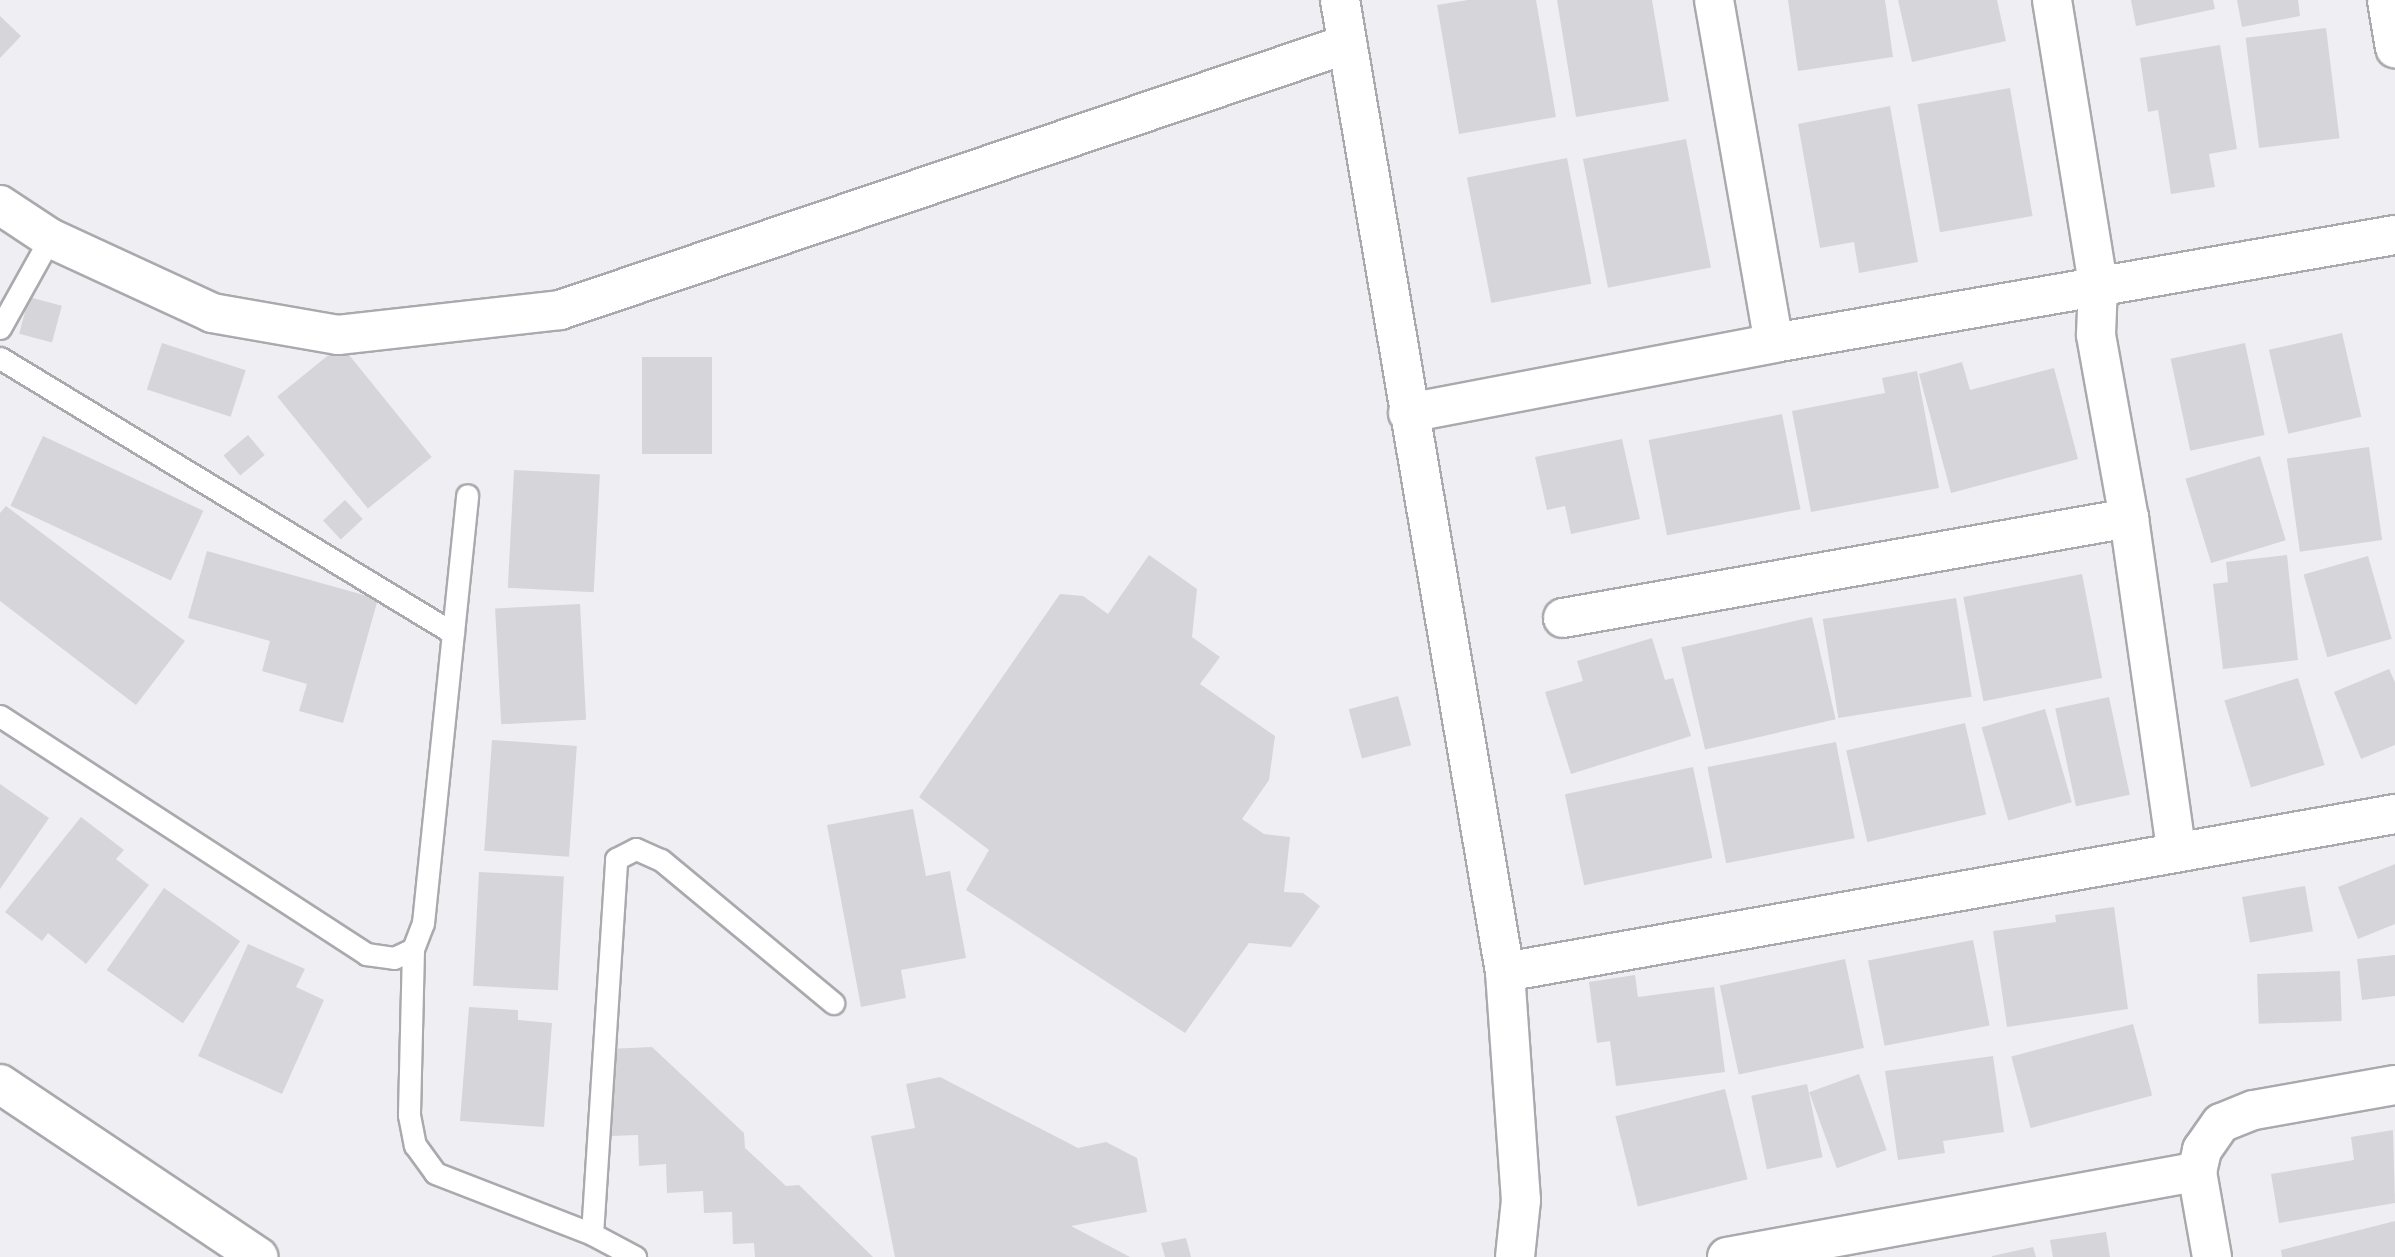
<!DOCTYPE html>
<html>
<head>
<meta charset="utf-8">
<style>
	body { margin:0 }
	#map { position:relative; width:2395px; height:1257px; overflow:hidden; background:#efeff3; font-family:"Times New Roman",serif }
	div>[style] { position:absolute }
	.building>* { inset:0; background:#d6d5d9; transform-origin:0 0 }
	.roads { filter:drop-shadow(2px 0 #aaa9ae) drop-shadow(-2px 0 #aaa9ae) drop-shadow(0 2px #aaa9ae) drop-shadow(0 -2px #aaa9ae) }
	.service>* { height:21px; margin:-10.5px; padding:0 10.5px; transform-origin:10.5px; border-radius:10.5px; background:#fff }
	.minor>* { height:38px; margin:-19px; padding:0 19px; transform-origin:19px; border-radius:19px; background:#fff }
	.tertiary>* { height:38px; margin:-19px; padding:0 19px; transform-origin:19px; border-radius:19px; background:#fff }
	span { translate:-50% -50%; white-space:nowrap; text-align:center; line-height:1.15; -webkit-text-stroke:5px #fdfdff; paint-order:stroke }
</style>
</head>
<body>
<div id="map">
	<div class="building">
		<div style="clip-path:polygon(1468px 0,1536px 0,1556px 117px,1459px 134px,1437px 5px)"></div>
		<div style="clip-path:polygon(1557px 0,1652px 0,1669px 101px,1576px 117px)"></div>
		<div style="clip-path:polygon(1788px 0,1885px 0,1893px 57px,1798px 71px)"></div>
		<div style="clip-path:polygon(1898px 0,1997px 0,2006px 41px,1912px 62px)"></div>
		<div style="clip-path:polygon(2131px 0,2213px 0,2215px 9px,2136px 26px)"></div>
		<div style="clip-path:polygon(2237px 0,2298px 0,2300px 16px,2242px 27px)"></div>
		<div style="clip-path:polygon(0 16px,21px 36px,0 58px)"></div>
		<div style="left:2326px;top:28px;width:111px;height:81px;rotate:83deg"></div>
		<div style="clip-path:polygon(2220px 45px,2237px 149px,2209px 154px,2215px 187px,2171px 194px,2158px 110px,2148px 112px,2140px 58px)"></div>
		<div style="left:2010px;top:88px;width:130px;height:94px;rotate:80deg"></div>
		<div style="clip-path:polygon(1890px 106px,1918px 262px,1859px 273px,1854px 242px,1820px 248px,1798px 124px)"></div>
		<div style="left:1686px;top:139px;width:131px;height:105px;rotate:79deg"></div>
		<div style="left:1567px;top:158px;width:128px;height:102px;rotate:79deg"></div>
		<div style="left:29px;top:297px;width:34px;height:38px;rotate:15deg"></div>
		<div style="left:2342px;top:333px;width:86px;height:75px;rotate:77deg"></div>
		<div style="left:162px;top:343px;width:88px;height:49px;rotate:18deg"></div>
		<div style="left:2245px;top:343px;width:94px;height:76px;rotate:78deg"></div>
		<div style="left:341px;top:345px;width:144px;height:82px;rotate:51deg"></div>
		<div style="left:642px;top:357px;width:70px;height:97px"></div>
		<div style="clip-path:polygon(1962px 362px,1970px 390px,2054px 368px,2078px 459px,1951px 493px,1919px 374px)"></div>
		<div style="clip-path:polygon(1917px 371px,1939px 488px,1811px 512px,1792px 411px,1885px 393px,1882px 378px)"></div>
		<div style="left:1782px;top:414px;width:97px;height:136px;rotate:79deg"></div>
		<div style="left:248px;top:435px;width:26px;height:32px;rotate:50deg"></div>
		<div style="left:43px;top:436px;width:177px;height:77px;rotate:25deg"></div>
		<div style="clip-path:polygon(1622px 439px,1640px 519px,1571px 534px,1565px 506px,1547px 510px,1535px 457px)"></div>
		<div style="left:2369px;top:447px;width:94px;height:83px;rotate:82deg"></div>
		<div style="left:2260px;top:456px;width:88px;height:78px;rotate:73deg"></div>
		<div style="left:514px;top:470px;width:86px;height:118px;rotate:3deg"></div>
		<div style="left:345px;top:500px;width:26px;height:30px;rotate:47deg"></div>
		<div style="clip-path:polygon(6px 506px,185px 641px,136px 705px,0 601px,0 513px)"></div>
		<div style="clip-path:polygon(207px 551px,378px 599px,343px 723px,299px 711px,307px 684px,262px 671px,270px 641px,188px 618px)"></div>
		<div style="clip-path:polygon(1149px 555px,1197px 589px,1192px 637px,1220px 657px,1200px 684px,1275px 736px,1269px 780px,1242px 819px,1264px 834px,1290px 837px,1284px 892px,1303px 893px,1320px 906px,1291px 947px,1249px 943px,1185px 1033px,966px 890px,989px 850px,919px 797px,1060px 594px,1083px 596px,1108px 614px)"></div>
		<div style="clip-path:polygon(2287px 555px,2298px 660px,2223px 669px,2213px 584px,2228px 582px,2226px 562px)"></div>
		<div style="left:2368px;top:556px;width:86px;height:67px;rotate:74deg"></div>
		<div style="left:2082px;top:574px;width:106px;height:121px;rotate:79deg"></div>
		<div style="left:1956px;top:598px;width:100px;height:135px;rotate:81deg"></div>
		<div style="left:580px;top:604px;width:116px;height:85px;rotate:87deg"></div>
		<div style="left:1812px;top:617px;width:105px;height:134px;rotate:77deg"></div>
		<div style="clip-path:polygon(1652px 638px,1665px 680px,1673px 678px,1691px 736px,1571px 774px,1545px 692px,1583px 681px,1577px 661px)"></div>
		<div style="clip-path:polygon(2389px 669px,2395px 682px,2395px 745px,2361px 759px,2334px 692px)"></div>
		<div style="left:2298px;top:678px;width:91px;height:77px;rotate:73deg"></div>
		<div style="left:1398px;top:696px;width:51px;height:51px;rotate:75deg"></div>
		<div style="left:2109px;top:697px;width:100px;height:55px;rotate:78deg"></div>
		<div style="left:2045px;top:709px;width:97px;height:66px;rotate:74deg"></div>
		<div style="left:1965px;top:723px;width:94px;height:122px;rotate:77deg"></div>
		<div style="left:492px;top:740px;width:85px;height:111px;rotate:4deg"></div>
		<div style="left:1836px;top:742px;width:98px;height:131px;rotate:79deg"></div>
		<div style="left:1693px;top:767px;width:93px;height:131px;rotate:78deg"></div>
		<div style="clip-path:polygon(0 784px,49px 818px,0 889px)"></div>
		<div style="clip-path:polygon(913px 809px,926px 876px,950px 871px,966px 958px,901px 970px,906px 998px,861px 1007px,827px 825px)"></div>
		<div style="clip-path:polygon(81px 817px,124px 850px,116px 859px,149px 885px,86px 964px,48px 933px,42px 941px,5px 912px)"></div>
		<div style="clip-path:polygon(2395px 864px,2395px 924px,2358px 939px,2338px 887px)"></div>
		<div style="left:479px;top:872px;width:85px;height:114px;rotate:3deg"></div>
		<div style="left:2305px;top:886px;width:46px;height:64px;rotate:80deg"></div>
		<div style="left:164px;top:888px;width:93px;height:100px;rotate:35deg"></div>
		<div style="clip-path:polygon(2114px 907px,2128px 1009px,2007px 1027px,1993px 931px,2056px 922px,2055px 915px)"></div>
		<div style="left:1973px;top:940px;width:87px;height:107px;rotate:79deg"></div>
		<div style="clip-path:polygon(248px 944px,305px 969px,296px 987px,324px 1000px,282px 1094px,198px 1056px)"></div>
		<div style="clip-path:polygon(2395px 955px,2395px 996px,2362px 1000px,2357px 959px)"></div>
		<div style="left:1845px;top:959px;width:91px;height:128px;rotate:78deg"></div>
		<div style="left:2340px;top:971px;width:50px;height:83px;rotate:88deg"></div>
		<div style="clip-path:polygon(1635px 975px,1638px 997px,1714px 987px,1725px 1072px,1616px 1086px,1610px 1041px,1597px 1043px,1589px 982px)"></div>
		<div style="clip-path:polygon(469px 1007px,518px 1010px,518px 1020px,552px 1023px,544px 1127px,460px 1121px)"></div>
		<div style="left:2133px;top:1024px;width:74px;height:126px;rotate:75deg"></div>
		<div style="clip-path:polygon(652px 1047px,744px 1133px,745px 1148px,786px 1186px,799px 1185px,873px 1257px,755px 1257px,754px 1243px,733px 1244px,732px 1212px,704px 1213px,703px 1191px,667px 1193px,666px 1164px,639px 1166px,638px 1135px,611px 1136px,608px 1049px)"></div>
		<div style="clip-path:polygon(1993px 1056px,2004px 1132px,1943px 1141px,1945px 1153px,1898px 1160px,1885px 1071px)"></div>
		<div style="left:1859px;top:1074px;width:81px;height:53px;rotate:70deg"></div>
		<div style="clip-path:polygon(940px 1077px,1078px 1148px,1106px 1142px,1137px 1158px,1147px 1212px,1071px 1226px,1130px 1257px,895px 1257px,871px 1136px,915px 1128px,906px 1084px)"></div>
		<div style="left:1807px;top:1084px;width:75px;height:57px;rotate:78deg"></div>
		<div style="left:1725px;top:1089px;width:93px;height:113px;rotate:76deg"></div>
		<div style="clip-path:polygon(2393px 1130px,2395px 1203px,2279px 1223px,2271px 1174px,2354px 1160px,2351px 1137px)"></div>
		<div style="clip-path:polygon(2395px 1221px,2395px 1257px,2282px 1257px,2281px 1250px)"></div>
		<div style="clip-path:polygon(2106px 1232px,2110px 1257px,2053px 1257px,2050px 1240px)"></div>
		<div style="clip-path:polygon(1186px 1238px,1191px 1257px,1165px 1257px,1161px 1243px)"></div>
		<div style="clip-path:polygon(2033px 1247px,2036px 1257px,1992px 1257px,1992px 1256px)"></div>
	</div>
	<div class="roads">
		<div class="service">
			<div style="left:0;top:328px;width:103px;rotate:-60.9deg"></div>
			<div style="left:0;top:358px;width:530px;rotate:31.26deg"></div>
			<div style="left:0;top:716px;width:437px;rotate:33deg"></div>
			<div style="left:366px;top:954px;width:28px;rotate:8deg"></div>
			<div style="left:394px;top:958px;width:21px;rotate:-25deg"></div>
			<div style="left:413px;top:949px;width:28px;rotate:-69deg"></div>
			<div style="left:423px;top:923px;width:430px;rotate:-84.1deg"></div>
			<div style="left:413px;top:949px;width:166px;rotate:91.4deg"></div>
			<div style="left:409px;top:1115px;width:31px;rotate:79deg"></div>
			<div style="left:415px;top:1145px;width:34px;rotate:54deg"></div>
			<div style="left:435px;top:1173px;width:168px;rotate:21.2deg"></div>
			<div style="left:592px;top:1234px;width:49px;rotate:28.1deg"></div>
			<div style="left:592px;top:1234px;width:376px;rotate:-86.3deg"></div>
			<div style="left:616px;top:859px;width:22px;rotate:-27deg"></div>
			<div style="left:636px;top:849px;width:27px;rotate:24deg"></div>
			<div style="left:661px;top:860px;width:224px;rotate:39.7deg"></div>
		</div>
		<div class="minor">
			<div style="left:1340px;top:0;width:986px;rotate:80.37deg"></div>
			<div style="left:1505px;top:972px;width:229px;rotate:86deg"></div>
			<div style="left:1521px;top:1200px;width:57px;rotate:96deg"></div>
			<div style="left:1714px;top:0;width:348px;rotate:80.1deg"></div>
			<div style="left:2052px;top:0;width:289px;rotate:80.8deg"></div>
			<div style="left:2098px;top:285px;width:50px;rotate:92.3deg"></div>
			<div style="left:2096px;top:335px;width:186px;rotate:79.8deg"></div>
			<div style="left:2129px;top:518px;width:335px;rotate:81.9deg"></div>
			<div style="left:2387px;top:0;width:49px;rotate:80.5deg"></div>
			<div style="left:0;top:205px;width:60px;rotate:33.4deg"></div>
			<div style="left:50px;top:238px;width:179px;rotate:24.8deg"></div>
			<div style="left:212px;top:313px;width:128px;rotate:9.9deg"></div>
			<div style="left:338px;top:335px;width:223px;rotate:-6.4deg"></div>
			<div style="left:560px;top:310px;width:831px;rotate:-18.67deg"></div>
			<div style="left:1408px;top:413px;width:373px;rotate:-10.8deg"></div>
			<div style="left:1774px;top:343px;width:630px;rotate:-9.87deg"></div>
			<div style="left:1563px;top:618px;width:575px;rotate:-10.02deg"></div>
			<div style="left:1505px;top:972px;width:904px;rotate:-10.07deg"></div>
			<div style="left:1727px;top:1257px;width:478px;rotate:-10.3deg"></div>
			<div style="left:2212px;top:1257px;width:86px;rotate:-100deg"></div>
			<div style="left:2197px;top:1172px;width:23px;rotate:-77deg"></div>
			<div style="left:2202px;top:1150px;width:33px;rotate:-55deg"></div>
			<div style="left:2221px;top:1123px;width:35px;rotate:-22deg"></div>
			<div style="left:2254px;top:1110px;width:143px;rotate:-10.1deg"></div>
		</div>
		<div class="tertiary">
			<div style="left:0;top:1084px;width:311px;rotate:33.8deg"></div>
		</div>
	</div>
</div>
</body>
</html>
